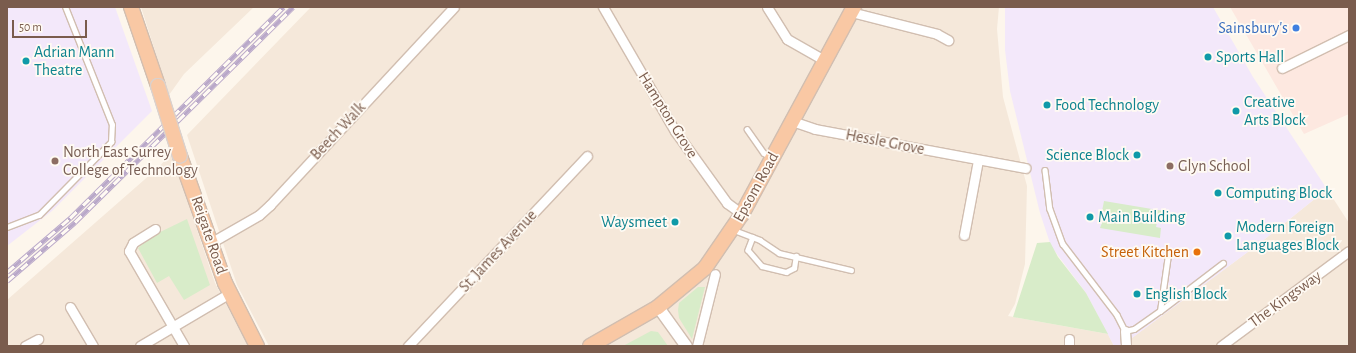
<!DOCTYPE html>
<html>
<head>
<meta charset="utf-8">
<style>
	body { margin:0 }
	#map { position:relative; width:1356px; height:353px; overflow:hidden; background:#fdf6ec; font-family:"Alegreya Sans",sans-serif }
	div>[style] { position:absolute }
	.residential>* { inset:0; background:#f5e8da }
	.commercial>* { inset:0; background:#fde8e0 }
	.education>* { inset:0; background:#f3e8fa }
	.green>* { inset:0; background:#d8ecc9 }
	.roads { filter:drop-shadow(1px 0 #d1beb0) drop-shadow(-1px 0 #d1beb0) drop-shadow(0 1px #d1beb0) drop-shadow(0 -1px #d1beb0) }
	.service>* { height:4.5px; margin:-2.25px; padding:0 2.25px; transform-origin:2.25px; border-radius:2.25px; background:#fff }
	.minor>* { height:9px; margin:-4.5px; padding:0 4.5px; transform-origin:4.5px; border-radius:4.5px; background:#fff }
	.tertiary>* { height:11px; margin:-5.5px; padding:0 5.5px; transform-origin:5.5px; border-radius:5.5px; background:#fff }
	.trunk>* { height:14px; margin:-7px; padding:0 7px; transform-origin:7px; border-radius:7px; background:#f9c8a4 }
	.rail>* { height:4.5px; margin-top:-2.25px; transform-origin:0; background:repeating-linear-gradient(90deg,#fffaf3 0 9px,#b9a8c9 0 18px); box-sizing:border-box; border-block:1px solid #b9a8c9 }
	.bridges { filter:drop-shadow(1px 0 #dad1cd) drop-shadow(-1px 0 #dad1cd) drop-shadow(0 1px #dad1cd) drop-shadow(0 -1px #dad1cd) }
	.trunk-bridge>* { height:14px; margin:-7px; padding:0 7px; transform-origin:7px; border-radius:7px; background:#f9c8a4 }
	.dots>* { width:11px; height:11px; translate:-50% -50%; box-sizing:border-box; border:2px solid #fffaf3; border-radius:50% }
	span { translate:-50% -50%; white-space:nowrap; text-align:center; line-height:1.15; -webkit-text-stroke:3.5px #fffaf3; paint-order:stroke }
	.shop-label { font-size:16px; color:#366cbe }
	.right { translate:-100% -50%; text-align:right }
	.culture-label { font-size:16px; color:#0d838f }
	.left { translate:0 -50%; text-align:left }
	.street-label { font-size:16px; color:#7a5c4d }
	.education-label { font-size:16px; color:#785e54 }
	.food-label { font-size:16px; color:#c56008 }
	.frame { position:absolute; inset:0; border:8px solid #7a5c4d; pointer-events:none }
	.scale { position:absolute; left:12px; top:20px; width:75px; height:18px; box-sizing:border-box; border:2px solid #7a5c4d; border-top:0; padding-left:5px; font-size:12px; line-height:14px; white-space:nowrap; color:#7a5c4d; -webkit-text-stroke:3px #fffaf3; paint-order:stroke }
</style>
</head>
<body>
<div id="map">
	<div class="residential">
		<div style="clip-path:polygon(141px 7px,254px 7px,184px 74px,169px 95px)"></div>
		<div style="clip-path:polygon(311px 7px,999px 7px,997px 29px,1003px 97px,1027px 186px,1025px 264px,1015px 304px,1008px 316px,1108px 334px,1114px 346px,269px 346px,237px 285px,187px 135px)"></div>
		<div style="clip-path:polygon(171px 153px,215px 283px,248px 346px,7px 346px,7px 300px,160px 166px)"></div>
		<div style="clip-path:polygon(1327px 189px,1349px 223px,1349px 346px,1121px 346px,1260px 243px)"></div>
	</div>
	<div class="commercial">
		<div style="clip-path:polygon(1230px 7px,1349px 7px,1349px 114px,1304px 134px)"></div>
	</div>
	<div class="education">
		<div style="clip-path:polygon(7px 7px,115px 7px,152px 111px,52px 211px,7px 246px)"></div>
		<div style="clip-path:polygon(1005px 7px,1213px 7px,1253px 77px,1327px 189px,1260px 243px,1124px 344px,1114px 346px,1086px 293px,1051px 246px,1040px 213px,1010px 91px,1005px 50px)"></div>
	</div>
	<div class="green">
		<div style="clip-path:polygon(1104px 201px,1164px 211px,1162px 219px,1158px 218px,1156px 227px,1161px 228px,1160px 238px,1100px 228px,1106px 212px,1102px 211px)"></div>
		<div style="clip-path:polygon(187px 219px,210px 285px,184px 300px,169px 276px,157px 283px,138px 248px,154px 235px)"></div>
		<div style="clip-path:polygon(1050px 242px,1058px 257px,1086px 293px,1108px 334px,1013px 317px,1037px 243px)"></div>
		<div style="clip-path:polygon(698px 287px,705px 287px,692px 339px,679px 318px,678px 310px,679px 303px)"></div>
		<div style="clip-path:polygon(651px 331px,658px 332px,668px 346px,623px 346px)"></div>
	</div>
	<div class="roads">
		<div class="service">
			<div style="left:747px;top:129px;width:29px;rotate:55deg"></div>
			<div style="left:764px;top:153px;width:8px;rotate:30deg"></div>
			<div style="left:1045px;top:170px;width:39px;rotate:83deg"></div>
			<div style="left:1050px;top:209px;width:37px;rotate:70deg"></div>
			<div style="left:1063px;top:244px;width:89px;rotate:52.7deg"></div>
			<div style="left:1117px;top:315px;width:18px;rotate:63deg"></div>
			<div style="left:1125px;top:331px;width:9px;rotate:-13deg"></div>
			<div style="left:1134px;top:329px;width:32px;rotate:-35deg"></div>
			<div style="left:1160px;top:311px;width:79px;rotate:-37.3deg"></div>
			<div style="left:7px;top:227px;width:34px;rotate:-21deg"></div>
			<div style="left:39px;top:215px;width:103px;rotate:-45.4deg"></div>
			<div style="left:111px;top:142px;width:17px;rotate:-87deg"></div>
			<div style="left:112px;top:125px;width:127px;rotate:-111.7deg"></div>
			<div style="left:734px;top:230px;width:28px;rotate:21deg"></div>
			<div style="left:760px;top:240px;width:23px;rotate:34deg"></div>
			<div style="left:779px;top:253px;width:74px;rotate:13.3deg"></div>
			<div style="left:753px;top:237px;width:14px;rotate:111deg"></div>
			<div style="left:748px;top:250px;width:21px;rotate:49deg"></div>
			<div style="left:762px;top:266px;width:25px;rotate:14deg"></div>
			<div style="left:786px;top:272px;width:9px;rotate:-27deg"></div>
			<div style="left:794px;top:268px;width:12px;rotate:-81deg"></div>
			<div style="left:1160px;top:311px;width:57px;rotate:-81.9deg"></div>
		</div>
		<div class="minor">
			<div style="left:603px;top:7px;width:143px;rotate:59.9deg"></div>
			<div style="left:675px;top:131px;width:89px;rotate:54.2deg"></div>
			<div style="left:727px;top:203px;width:19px;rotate:36deg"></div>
			<div style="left:767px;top:7px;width:38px;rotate:58deg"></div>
			<div style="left:787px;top:39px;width:43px;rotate:29.6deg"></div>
			<div style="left:851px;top:12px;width:89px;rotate:14.3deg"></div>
			<div style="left:937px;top:34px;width:13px;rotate:29deg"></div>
			<div style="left:1282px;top:68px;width:75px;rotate:-26.2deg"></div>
			<div style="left:792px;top:121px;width:24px;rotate:19deg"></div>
			<div style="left:815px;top:129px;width:214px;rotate:10.5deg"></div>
			<div style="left:155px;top:229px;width:26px;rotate:148deg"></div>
			<div style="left:133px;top:243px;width:9px;rotate:117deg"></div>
			<div style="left:129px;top:251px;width:110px;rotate:59.9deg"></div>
			<div style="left:964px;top:235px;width:76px;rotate:-79.4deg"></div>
			<div style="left:212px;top:242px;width:54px;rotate:-29.9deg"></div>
			<div style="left:259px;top:215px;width:15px;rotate:-42deg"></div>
			<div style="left:270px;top:205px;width:270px;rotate:-47.1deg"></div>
			<div style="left:70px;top:307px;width:45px;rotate:59.5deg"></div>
			<div style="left:1125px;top:331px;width:15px;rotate:86deg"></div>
			<div style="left:1069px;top:339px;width:7px;rotate:90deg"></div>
			<div style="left:25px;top:346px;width:15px;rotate:-28deg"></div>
			<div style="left:140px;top:346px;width:104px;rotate:-30.5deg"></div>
			<div style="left:408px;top:346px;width:261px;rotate:-46.7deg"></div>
			<div style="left:697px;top:346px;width:74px;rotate:-76deg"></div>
			<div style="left:1221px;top:346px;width:159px;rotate:-36.6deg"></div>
		</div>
		<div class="tertiary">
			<div style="left:658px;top:307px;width:48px;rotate:54.3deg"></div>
		</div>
		<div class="trunk">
			<div style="left:131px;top:7px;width:83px;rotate:71.1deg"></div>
			<div style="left:180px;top:156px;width:135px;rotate:70.5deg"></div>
			<div style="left:225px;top:283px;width:71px;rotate:63.1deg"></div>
			<div style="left:590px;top:346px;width:78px;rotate:-29.8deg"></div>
			<div style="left:658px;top:307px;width:61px;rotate:-39.7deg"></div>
			<div style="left:705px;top:268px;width:65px;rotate:-55.6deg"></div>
			<div style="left:742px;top:214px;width:235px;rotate:-61.6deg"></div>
		</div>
	</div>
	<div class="rail">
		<div style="left:7px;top:272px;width:83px;rotate:-40.6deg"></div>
		<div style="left:70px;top:218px;width:300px;rotate:-44.7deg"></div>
		<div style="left:7px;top:281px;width:90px;rotate:-40.9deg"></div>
		<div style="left:75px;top:222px;width:306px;rotate:-44.6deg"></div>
	</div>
	<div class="bridges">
		<div class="trunk-bridge">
			<div style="left:158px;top:86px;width:73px;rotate:72.6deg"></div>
		</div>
	</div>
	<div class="dots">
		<div style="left:1296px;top:28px;background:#3f7fe0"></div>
		<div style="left:1208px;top:57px;background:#0f9aa8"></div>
		<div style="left:26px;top:61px;background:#0f9aa8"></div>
		<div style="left:1047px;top:105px;background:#0f9aa8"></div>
		<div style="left:1236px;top:111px;background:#0f9aa8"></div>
		<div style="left:1137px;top:155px;background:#0f9aa8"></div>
		<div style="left:55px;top:161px;background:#8d6e63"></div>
		<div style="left:1170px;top:166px;background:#8d6e63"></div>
		<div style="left:1218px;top:193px;background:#0f9aa8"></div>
		<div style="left:1090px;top:217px;background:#0f9aa8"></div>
		<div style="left:675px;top:222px;background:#0f9aa8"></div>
		<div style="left:1228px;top:236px;background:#0f9aa8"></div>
		<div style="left:1197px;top:252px;background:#e8710a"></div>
		<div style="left:1137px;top:294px;background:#0f9aa8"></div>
	</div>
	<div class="shop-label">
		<span class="right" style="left:1288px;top:28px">Sainsbury's</span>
	</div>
	<div class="culture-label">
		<span class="left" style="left:34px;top:61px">Adrian Mann<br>Theatre</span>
		<span class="left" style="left:1216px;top:57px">Sports Hall</span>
		<span class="left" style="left:1244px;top:111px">Creative<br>Arts Block</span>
		<span class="left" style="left:1055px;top:105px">Food Technology</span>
		<span class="right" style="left:1129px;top:155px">Science Block</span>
		<span class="left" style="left:1226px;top:193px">Computing Block</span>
		<span class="left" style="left:1098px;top:217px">Main Building</span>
		<span class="right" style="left:667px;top:222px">Waysmeet</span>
		<span class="left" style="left:1236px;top:236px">Modern Foreign<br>Languages Block</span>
		<span class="left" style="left:1145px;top:294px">English Block</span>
	</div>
	<div class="street-label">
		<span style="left:668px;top:115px;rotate:58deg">Hampton Grove</span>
		<span style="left:338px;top:131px;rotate:-47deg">Beech Walk</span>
		<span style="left:885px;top:142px;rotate:11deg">Hessle Grove</span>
		<span style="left:756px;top:187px;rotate:-61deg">Epsom Road</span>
		<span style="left:209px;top:235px;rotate:71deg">Reigate Road</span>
		<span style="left:498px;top:251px;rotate:-47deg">St. James Avenue</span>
		<span style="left:1285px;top:299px;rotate:-36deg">The Kingsway</span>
	</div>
	<div class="education-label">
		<span class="left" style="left:63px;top:161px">North East Surrey<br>College of Technology</span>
		<span class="left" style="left:1178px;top:166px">Glyn School</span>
	</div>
	<div class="food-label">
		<span class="right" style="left:1189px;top:252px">Street Kitchen</span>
	</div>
	<div class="frame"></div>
	<div class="scale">50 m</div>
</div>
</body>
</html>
